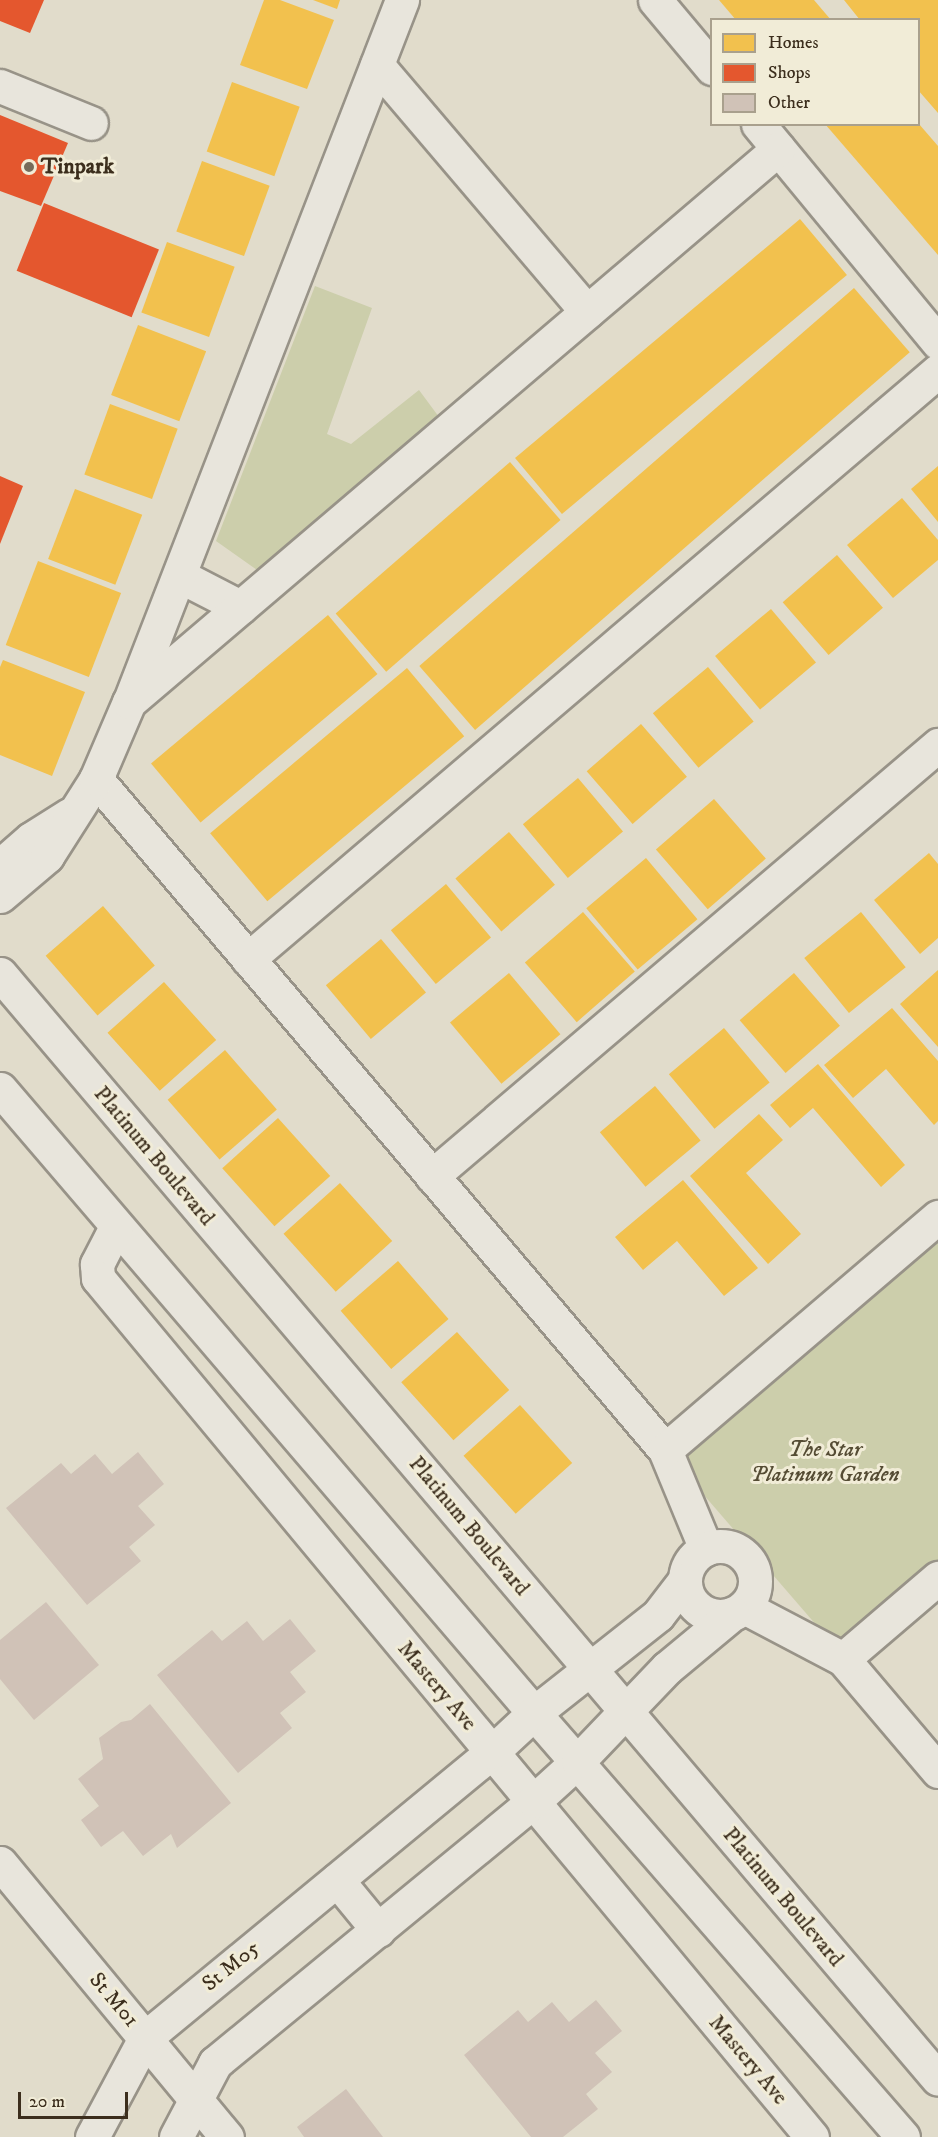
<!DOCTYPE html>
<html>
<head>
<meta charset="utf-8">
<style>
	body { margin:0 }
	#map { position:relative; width:938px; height:2137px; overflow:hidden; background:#e1dccb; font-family:"IM FELL DW Pica",serif }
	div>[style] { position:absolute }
	.green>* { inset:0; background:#ccceab }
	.homes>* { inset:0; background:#f2c14e; transform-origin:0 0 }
	.shops>* { inset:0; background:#e4572e; transform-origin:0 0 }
	.building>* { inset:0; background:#d0c2b7 }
	.roads { filter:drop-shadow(2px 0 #989388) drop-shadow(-2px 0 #989388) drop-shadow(0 2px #989388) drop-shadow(0 -2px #989388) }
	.minor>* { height:33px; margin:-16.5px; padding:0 16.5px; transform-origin:16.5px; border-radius:16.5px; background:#e8e5dc }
	.minor>.ring { margin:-16.5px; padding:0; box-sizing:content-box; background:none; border:33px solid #e8e5dc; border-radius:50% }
	.dots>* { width:16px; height:16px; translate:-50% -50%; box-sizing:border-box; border:3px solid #f1ecd7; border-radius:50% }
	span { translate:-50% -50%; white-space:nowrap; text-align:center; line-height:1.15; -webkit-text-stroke:6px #f1ecd7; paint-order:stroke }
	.poi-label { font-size:22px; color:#3c2e1d; font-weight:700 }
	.left { translate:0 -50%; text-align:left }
	.street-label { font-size:22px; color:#3c2e1d }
	.park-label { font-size:22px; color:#554c34; font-style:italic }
	.legend { position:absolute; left:710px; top:18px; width:210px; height:108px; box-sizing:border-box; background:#f1ecd7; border:2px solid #a9a08d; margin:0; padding:8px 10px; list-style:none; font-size:18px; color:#3c2e1d }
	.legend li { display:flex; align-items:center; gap:12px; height:30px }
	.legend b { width:30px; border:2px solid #a9a08d }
	.scale { position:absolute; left:18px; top:2092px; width:110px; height:27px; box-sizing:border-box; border:3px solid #3c2e1d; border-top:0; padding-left:8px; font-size:18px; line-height:21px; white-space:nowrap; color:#3c2e1d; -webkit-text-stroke:4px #f1ecd7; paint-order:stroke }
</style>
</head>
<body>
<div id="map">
	<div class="green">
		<div style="clip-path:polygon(315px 286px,372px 308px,327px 434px,351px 444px,419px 390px,439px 417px,257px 570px,216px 541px)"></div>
		<div style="clip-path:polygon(938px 1217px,938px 1576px,843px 1656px,665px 1450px)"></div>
	</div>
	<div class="homes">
		<div style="clip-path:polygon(264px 0,280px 0,334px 20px,307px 89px,240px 65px)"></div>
		<div style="clip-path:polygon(313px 0,340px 0,337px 9px)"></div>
		<div style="clip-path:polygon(719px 0,814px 0,831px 20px,736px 20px)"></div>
		<div style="clip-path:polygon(844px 0,938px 0,938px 113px,918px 90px,918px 20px,860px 20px)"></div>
		<div style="left:232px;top:82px;width:72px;height:74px;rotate:20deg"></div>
		<div style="clip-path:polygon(825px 124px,919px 124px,938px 146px,938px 255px)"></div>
		<div style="left:202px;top:161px;width:72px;height:75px;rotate:20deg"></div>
		<div style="left:800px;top:219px;width:73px;height:372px;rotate:50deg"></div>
		<div style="left:167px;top:242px;width:72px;height:75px;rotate:20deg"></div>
		<div style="left:854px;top:288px;width:85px;height:576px;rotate:49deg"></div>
		<div style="left:138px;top:325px;width:73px;height:75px;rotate:21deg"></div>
		<div style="left:110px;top:404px;width:72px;height:75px;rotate:20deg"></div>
		<div style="left:510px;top:462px;width:77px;height:231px;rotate:49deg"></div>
		<div style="clip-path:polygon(938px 466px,938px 522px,911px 489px)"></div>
		<div style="left:75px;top:489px;width:72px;height:75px;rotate:21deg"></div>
		<div style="clip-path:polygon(902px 498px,938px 540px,938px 560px,893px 598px,847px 545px)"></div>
		<div style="left:837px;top:555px;width:70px;height:72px;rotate:49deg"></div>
		<div style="left:38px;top:561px;width:89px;height:90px;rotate:21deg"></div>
		<div style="left:771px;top:609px;width:70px;height:73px;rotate:50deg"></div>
		<div style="left:328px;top:615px;width:77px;height:231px;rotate:50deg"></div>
		<div style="clip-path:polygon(3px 660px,85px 692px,52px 776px,0 755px,0 667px)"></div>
		<div style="left:708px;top:667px;width:71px;height:72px;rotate:50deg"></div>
		<div style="left:407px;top:668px;width:89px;height:257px;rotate:50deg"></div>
		<div style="left:641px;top:724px;width:70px;height:72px;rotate:49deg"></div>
		<div style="left:578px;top:778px;width:70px;height:72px;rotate:50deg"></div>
		<div style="left:714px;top:799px;width:79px;height:77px;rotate:49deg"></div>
		<div style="left:509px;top:832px;width:70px;height:71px;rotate:49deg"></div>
		<div style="clip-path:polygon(929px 853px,938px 864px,938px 938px,920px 954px,874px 900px)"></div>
		<div style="left:646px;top:858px;width:80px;height:78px;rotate:50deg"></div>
		<div style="left:446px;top:884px;width:70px;height:72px;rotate:50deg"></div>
		<div style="left:103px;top:906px;width:79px;height:76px;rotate:49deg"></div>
		<div style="left:583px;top:912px;width:79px;height:77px;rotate:49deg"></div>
		<div style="left:861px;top:912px;width:71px;height:73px;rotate:51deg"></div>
		<div style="left:381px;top:939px;width:70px;height:72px;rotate:50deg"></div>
		<div style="clip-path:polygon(938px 970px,938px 1047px,900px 1004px)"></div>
		<div style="left:509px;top:973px;width:80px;height:77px;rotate:50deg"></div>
		<div style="left:794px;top:973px;width:70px;height:72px;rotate:49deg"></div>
		<div style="left:164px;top:982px;width:78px;height:76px;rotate:48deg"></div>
		<div style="clip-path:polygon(892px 1008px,938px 1061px,938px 1121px,934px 1125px,886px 1069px,853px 1098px,824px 1065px)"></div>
		<div style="left:724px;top:1028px;width:71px;height:72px;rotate:50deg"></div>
		<div style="left:225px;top:1050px;width:79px;height:76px;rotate:49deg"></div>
		<div style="clip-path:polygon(818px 1064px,905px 1165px,881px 1187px,813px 1108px,790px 1128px,770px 1105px)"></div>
		<div style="left:655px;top:1086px;width:71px;height:72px;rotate:50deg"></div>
		<div style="clip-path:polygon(759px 1114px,783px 1140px,746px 1173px,801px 1234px,768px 1264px,690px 1176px)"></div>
		<div style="left:278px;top:1118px;width:78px;height:75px;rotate:48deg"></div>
		<div style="clip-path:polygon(683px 1180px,758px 1268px,724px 1296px,677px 1241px,643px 1270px,615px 1237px)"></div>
		<div style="left:340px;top:1183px;width:78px;height:76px;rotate:48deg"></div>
		<div style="left:398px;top:1261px;width:77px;height:76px;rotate:49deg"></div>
		<div style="left:457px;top:1332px;width:78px;height:75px;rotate:48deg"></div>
		<div style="left:520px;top:1405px;width:78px;height:76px;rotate:48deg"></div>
	</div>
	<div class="shops">
		<div style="clip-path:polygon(0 0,44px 0,30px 33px,0 21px)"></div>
		<div style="clip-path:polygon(0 115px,68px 143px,41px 206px,0 191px)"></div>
		<div style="left:44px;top:203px;width:124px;height:73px;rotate:22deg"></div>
		<div style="clip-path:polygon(0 476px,23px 486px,0 544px)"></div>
	</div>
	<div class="building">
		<div style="clip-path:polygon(138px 1452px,164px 1484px,138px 1506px,155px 1525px,129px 1547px,141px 1561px,87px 1605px,6px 1508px,61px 1463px,71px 1474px,95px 1454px,112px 1474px)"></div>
		<div style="clip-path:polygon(46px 1602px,99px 1665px,34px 1720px,0 1679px,0 1640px)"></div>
		<div style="clip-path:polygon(290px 1619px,316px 1651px,290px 1672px,306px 1692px,280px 1713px,292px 1728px,238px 1773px,157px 1675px,212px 1630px,222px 1641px,247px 1621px,263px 1641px)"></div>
		<div style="clip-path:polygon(150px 1704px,231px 1803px,177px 1848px,171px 1834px,143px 1856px,123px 1831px,101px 1847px,81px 1820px,99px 1806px,78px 1779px,103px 1759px,99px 1738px,121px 1722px,131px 1720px)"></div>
		<div style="clip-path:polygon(596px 2000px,622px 2031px,595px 2053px,612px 2072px,586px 2094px,598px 2109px,563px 2137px,531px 2137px,464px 2055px,518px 2010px,528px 2022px,552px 2002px,569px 2022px)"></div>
		<div style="clip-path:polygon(346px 2089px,383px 2137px,304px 2137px,297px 2127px)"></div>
	</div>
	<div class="roads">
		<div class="minor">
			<div style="left:655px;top:0;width:89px;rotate:50deg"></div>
			<div style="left:377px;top:65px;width:324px;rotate:49.6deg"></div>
			<div style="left:0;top:86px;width:98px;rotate:22.1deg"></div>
			<div style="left:758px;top:124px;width:283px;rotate:50.5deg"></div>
			<div style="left:180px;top:576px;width:68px;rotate:27.3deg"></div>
			<div style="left:131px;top:698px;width:749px;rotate:-68.78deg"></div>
			<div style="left:96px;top:779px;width:880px;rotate:49.7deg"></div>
			<div style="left:665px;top:1450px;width:107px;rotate:67.5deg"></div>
			<div style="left:0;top:866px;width:41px;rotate:-41.1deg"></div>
			<div style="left:31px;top:839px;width:45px;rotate:-32.3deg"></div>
			<div style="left:0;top:896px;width:62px;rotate:-40.4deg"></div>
			<div style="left:47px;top:856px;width:91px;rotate:-57.5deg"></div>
			<div style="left:96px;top:779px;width:84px;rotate:-66.8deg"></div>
			<div style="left:129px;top:702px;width:853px;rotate:-40.43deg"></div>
			<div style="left:248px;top:959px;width:907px;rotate:-40.44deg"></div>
			<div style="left:0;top:974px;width:1449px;rotate:49.67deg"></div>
			<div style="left:0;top:1089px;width:821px;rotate:49.44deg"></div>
			<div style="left:534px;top:1713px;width:562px;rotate:48.97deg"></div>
			<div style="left:432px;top:1176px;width:665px;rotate:-40.42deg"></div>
			<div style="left:116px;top:1227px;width:42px;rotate:117.2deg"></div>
			<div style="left:97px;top:1264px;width:14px;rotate:86deg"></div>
			<div style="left:98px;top:1278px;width:1117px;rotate:50.27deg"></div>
			<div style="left:665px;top:1450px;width:359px;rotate:-40.5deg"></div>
			<div class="ring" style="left:685px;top:1546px;width:37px;height:37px"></div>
			<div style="left:744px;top:1607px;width:112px;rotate:27.7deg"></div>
			<div style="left:843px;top:1659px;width:147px;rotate:49.7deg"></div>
			<div style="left:843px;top:1659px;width:125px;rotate:-40.5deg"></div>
			<div style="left:0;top:1863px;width:356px;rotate:50.4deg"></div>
			<div style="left:337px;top:1880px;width:65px;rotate:50.6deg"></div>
			<div style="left:92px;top:2137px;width:112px;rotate:-61.8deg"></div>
			<div style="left:145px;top:2038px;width:450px;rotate:-39.5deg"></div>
			<div style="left:492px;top:1752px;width:57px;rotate:-42.9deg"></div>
			<div style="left:534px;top:1713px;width:158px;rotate:-38.3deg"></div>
			<div style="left:658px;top:1615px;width:44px;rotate:-52.4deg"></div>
			<div style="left:176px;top:2137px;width:84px;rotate:-62.2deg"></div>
			<div style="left:215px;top:2063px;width:413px;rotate:-39.4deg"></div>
			<div style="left:534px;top:1801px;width:59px;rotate:-42.3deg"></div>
			<div style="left:578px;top:1761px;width:129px;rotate:-46.3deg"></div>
			<div style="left:667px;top:1668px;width:85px;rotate:-39.7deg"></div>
		</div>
	</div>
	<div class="dots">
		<div style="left:29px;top:167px;background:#766b5a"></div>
	</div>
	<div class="poi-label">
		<span class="left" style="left:41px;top:167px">Tinpark</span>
	</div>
	<div class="street-label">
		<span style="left:154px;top:1156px;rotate:50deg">Platinum Boulevard</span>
		<span style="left:469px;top:1526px;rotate:50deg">Platinum Boulevard</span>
		<span style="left:437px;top:1686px;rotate:50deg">Mastery Ave</span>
		<span style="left:783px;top:1897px;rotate:50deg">Platinum Boulevard</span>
		<span style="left:231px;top:1966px;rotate:-39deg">St M05</span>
		<span style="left:114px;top:2000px;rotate:50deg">St M01</span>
		<span style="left:748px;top:2060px;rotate:50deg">Mastery Ave</span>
	</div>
	<div class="park-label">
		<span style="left:825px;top:1462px">The Star<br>Platinum Garden</span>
	</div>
	<ul class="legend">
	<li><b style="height:16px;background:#f2c14e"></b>Homes</li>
	<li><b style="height:16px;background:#e4572e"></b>Shops</li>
	<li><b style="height:16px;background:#d0c2b7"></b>Other</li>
	</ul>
	<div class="scale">20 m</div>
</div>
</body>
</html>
